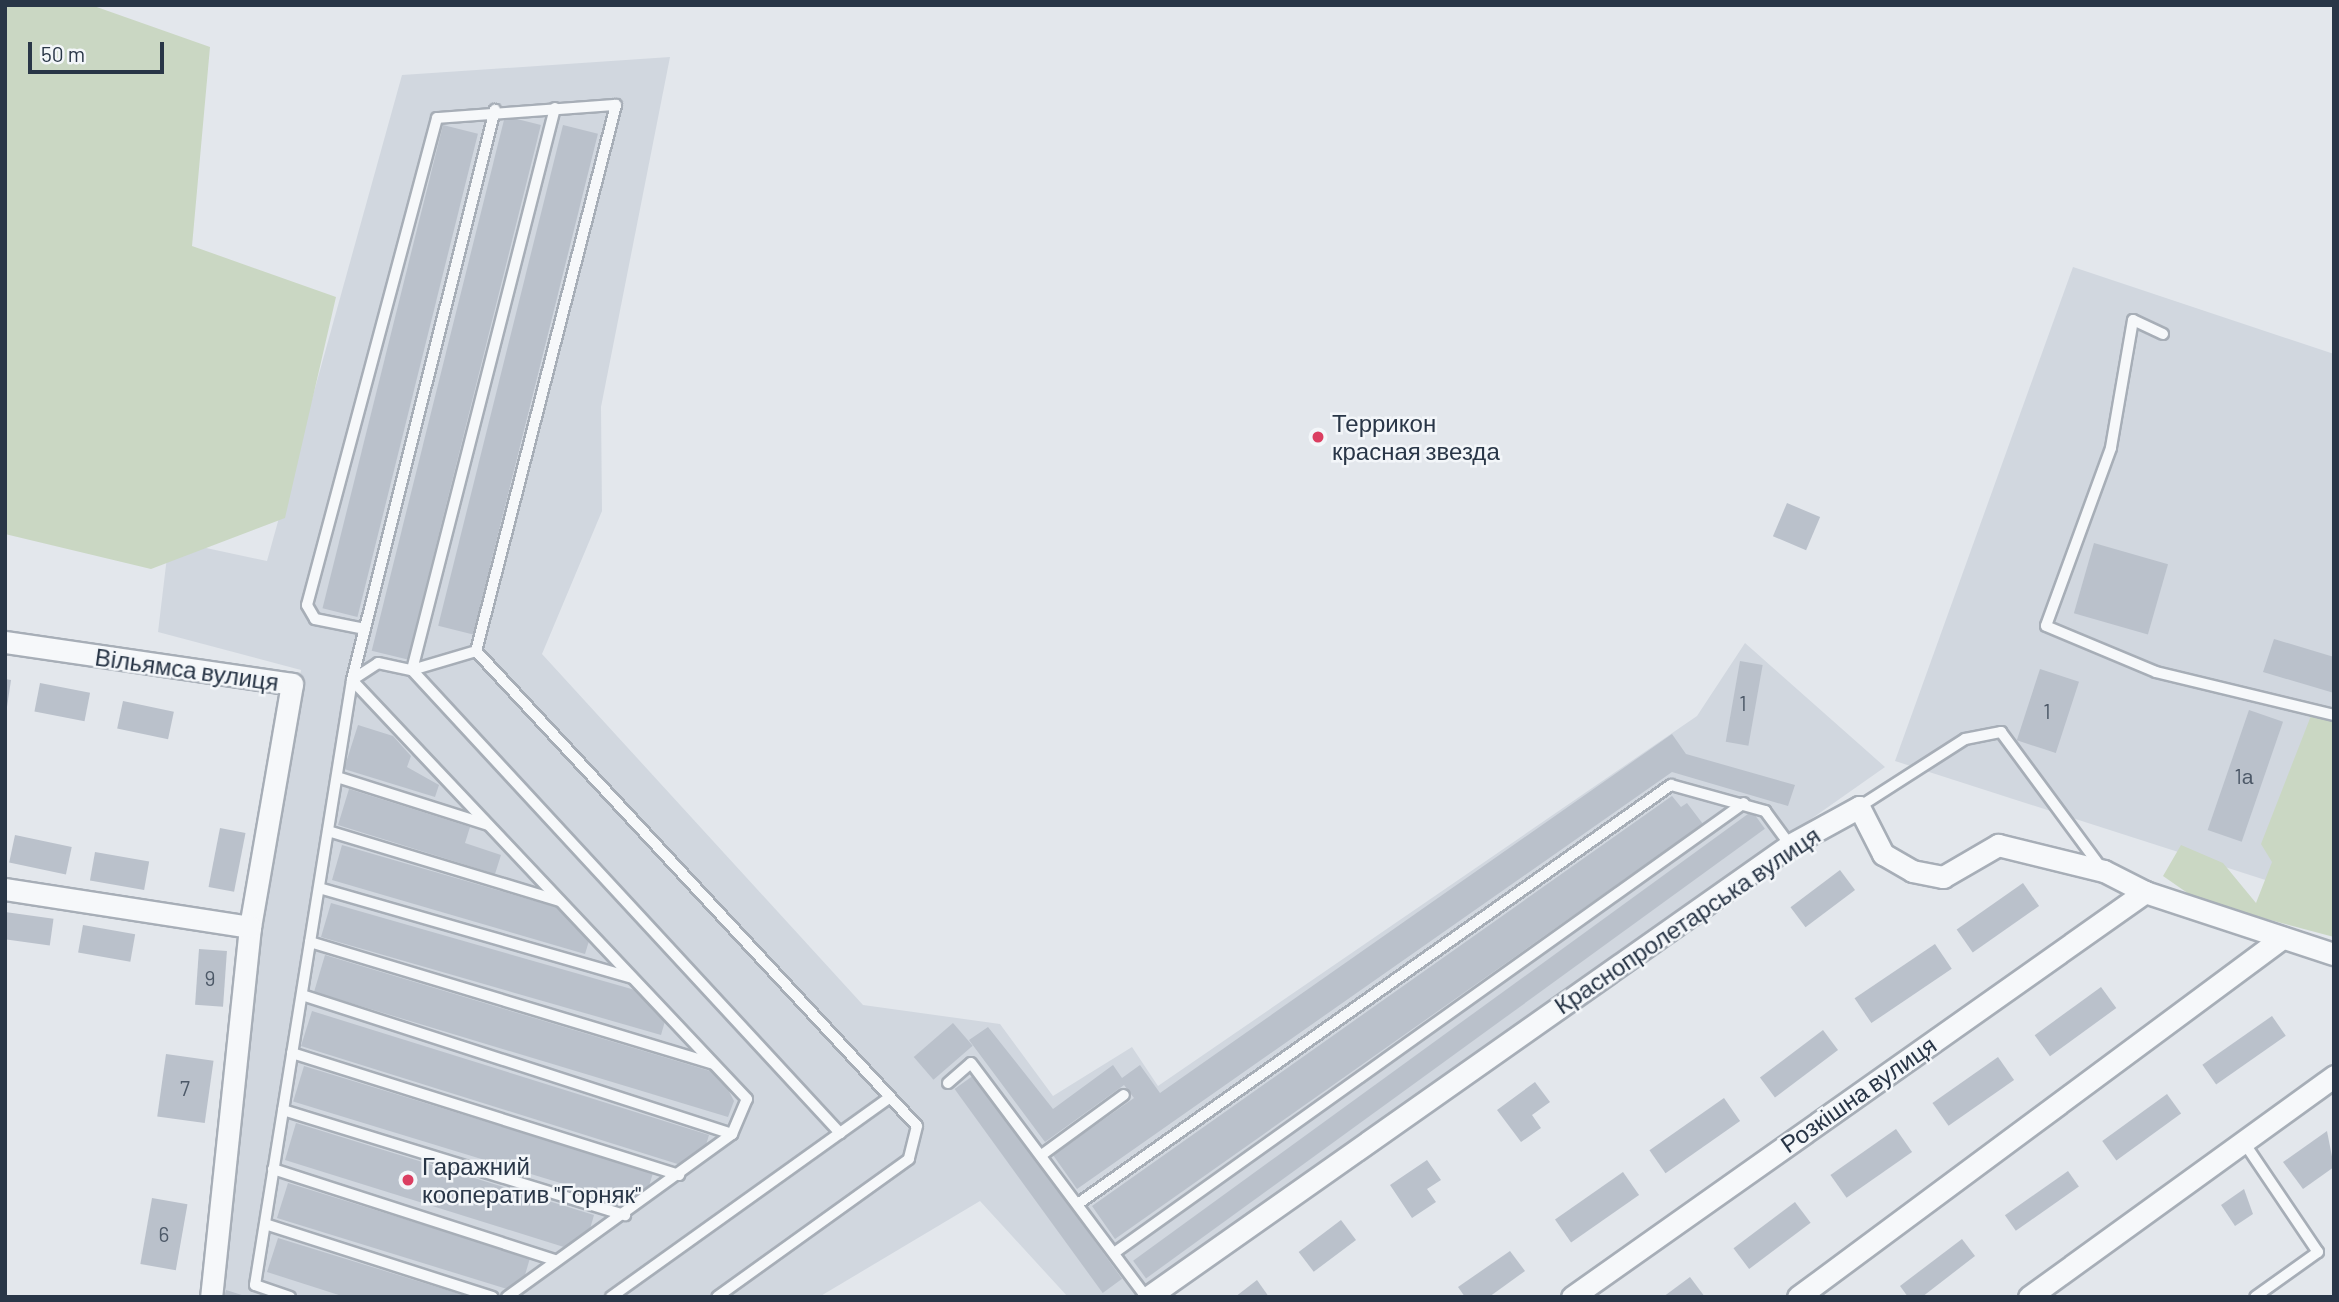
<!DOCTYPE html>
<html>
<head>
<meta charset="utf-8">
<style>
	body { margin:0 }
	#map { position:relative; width:2339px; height:1302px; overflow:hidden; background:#e3e7ec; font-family:Barlow,sans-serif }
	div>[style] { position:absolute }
	.built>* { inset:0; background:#d1d7df }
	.green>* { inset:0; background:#cad7c3 }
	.building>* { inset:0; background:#bac1cb; transform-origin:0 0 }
	.roads { filter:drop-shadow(2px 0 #a7aeb7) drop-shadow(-2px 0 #a7aeb7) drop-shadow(0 2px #a7aeb7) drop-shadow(0 -2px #a7aeb7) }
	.service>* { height:10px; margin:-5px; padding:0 5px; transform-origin:5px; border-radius:5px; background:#f6f8fa }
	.minor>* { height:21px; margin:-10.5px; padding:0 10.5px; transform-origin:10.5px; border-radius:10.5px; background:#f6f8fa }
	.dots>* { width:19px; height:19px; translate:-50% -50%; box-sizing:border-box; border:4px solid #f3f6f9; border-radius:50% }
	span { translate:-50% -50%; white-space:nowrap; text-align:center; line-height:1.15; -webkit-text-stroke:5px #f3f6f9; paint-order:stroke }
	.number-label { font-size:21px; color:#4d5968 }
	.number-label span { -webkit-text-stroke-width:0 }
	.poi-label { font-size:24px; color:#293647 }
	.left { translate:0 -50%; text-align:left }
	.street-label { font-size:24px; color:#293647 }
	.frame { position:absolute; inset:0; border:7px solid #293647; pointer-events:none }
	.scale { position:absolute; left:28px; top:42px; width:136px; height:32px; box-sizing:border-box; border:4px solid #293647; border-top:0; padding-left:9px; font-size:21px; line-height:24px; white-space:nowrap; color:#293647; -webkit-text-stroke:5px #f3f6f9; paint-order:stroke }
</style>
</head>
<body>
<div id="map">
	<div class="built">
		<div style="clip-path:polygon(670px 57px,601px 407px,602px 511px,542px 654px,863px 1005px,1000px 1024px,1053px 1096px,1132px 1047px,1158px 1086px,1697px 716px,1745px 643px,1885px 767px,1132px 1297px,1068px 1297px,980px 1201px,819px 1297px,204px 1297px,301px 670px,158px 632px,169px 540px,267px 561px,402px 75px)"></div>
		<div style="clip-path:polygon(2073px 267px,2334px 354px,2334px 902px,1895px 761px)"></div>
	</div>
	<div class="green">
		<div style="clip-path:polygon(5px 5px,91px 5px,210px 47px,192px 246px,336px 297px,285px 518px,151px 569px,5px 534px)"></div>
		<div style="clip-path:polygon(2314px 708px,2334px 712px,2334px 937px,2199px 901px,2163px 876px,2181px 845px,2223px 863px,2256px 903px,2272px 862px,2261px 844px)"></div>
	</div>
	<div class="building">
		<div style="left:505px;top:116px;width:37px;height:551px;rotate:14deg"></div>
		<div style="left:443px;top:125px;width:36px;height:498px;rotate:14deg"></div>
		<div style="left:563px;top:125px;width:36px;height:516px;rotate:14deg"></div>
		<div style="left:1787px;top:503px;width:36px;height:36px;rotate:23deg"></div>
		<div style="left:2094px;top:543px;width:77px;height:73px;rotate:16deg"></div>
		<div style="clip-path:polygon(2274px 639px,2334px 657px,2334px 693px,2263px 672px)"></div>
		<div style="left:1740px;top:661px;width:23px;height:82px;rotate:10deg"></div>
		<div style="left:2040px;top:669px;width:41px;height:75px;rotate:18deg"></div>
		<div style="clip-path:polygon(5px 679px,11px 680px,7px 707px,5px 707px)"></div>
		<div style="left:40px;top:683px;width:51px;height:29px;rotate:11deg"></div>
		<div style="left:123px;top:701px;width:52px;height:28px;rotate:12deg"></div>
		<div style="left:2249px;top:710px;width:36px;height:127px;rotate:19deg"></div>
		<div style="clip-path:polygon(358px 725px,393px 736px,411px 756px,407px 767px,439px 785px,435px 797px,344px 769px)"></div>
		<div style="clip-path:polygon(1672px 734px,1686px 754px,1795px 785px,1788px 806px,1672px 772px,1077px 1189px,1053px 1155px,1134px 1098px,1124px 1085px,1045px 1142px,969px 1040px,988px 1027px,1053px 1109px,1113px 1065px,1122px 1078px,1140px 1065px,1160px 1093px)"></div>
		<div style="clip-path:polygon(349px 789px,470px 827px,465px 843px,501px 855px,495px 874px,338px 825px)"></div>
		<div style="clip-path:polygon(1672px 796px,1681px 807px,1687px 803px,1703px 824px,1115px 1239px,1092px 1206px)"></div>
		<div style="left:1752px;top:811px;width:22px;height:765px;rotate:54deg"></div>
		<div style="left:220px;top:828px;width:26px;height:60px;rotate:11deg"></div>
		<div style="left:15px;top:835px;width:58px;height:28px;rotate:12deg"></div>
		<div style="clip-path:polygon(342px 845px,559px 908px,589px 941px,585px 954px,332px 880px)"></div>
		<div style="left:95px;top:852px;width:55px;height:29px;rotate:10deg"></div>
		<div style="left:1840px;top:870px;width:25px;height:62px;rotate:53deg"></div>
		<div style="left:2023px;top:883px;width:28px;height:81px;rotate:55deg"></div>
		<div style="clip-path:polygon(331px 903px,635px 990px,665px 1021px,661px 1035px,321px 937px)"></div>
		<div style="left:5px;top:912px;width:49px;height:27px;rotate:8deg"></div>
		<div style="left:83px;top:925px;width:53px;height:28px;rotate:10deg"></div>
		<div style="left:1935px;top:944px;width:30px;height:97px;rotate:56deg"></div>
		<div style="left:199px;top:949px;width:28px;height:56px;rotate:4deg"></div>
		<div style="clip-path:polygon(325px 955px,720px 1074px,734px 1101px,728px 1117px,314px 992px)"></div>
		<div style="left:2101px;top:987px;width:26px;height:82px;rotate:54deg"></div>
		<div style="clip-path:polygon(312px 1011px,709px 1135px,706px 1145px,684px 1166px,301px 1046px)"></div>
		<div style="left:2272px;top:1016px;width:24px;height:85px;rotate:55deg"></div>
		<div style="left:953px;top:1023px;width:30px;height:52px;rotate:49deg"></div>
		<div style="left:1823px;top:1030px;width:25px;height:79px;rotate:53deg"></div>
		<div style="left:166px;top:1054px;width:48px;height:63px;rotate:8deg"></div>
		<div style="left:1998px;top:1057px;width:28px;height:80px;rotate:55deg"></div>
		<div style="left:304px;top:1066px;width:365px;height:37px;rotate:17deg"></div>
		<div style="left:974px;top:1075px;width:252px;height:24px;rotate:54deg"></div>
		<div style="clip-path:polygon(1535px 1082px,1550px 1102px,1532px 1115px,1541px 1128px,1521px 1142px,1497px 1110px)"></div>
		<div style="left:2167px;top:1094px;width:24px;height:80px;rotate:54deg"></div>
		<div style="left:1724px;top:1098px;width:28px;height:91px;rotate:55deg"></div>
		<div style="clip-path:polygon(296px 1123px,594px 1215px,590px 1229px,567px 1248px,285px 1160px)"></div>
		<div style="left:1896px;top:1129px;width:28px;height:80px;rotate:55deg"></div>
		<div style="clip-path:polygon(2327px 1131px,2334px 1167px,2303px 1189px,2283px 1162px)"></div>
		<div style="clip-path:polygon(1427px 1160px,1441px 1180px,1427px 1189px,1436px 1202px,1412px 1218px,1390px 1185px)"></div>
		<div style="left:2068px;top:1171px;width:19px;height:77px;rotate:55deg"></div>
		<div style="left:1623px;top:1172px;width:28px;height:83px;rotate:55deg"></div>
		<div style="clip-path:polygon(288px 1183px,530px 1258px,525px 1275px,507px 1289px,277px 1218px)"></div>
		<div style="clip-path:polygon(2244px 1189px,2253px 1214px,2235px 1226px,2221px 1205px)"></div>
		<div style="left:152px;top:1198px;width:36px;height:67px;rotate:10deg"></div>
		<div style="left:1795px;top:1202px;width:26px;height:77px;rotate:53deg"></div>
		<div style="left:1341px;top:1220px;width:25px;height:53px;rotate:53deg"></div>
		<div style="clip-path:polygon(278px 1238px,466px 1296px,466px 1297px,345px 1297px,267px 1272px)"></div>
		<div style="clip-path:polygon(1962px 1239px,1975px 1256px,1922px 1297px,1908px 1297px,1900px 1286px)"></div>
		<div style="clip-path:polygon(1510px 1251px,1525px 1271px,1489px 1297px,1465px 1297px,1458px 1287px)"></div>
		<div style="clip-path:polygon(1690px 1277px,1705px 1297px,1663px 1297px)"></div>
		<div style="clip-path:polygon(1257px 1280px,1269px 1297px,1235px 1297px)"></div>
		<div style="clip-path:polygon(226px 1290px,245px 1296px,245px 1297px,224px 1297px)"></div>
	</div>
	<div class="roads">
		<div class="service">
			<div style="left:555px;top:108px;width:580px;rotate:104.28deg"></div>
			<div style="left:412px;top:670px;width:67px;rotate:-16.5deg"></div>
			<div style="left:476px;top:651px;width:648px;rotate:47.13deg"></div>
			<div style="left:917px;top:1126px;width:34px;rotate:104deg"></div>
			<div style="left:909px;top:1159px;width:236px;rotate:144.3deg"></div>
			<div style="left:2163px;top:334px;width:33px;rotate:-155deg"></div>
			<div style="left:2133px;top:320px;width:130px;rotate:99.8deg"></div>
			<div style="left:2111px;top:448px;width:189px;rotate:110.1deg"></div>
			<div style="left:2046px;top:626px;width:119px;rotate:22.7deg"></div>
			<div style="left:2156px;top:672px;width:183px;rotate:13.6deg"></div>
			<div style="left:365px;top:629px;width:51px;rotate:-168.7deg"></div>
			<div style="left:315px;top:619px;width:16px;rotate:-120deg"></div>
			<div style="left:307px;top:605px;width:504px;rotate:-75.05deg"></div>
			<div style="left:437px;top:118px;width:179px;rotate:-4.2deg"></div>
			<div style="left:616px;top:105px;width:564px;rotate:104.38deg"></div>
			<div style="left:337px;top:777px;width:158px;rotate:17.6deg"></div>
			<div style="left:1859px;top:807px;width:126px;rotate:-32.7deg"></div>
			<div style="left:1965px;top:739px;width:37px;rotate:-11deg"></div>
			<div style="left:2001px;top:732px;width:170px;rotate:53.6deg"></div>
			<div style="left:328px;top:831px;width:242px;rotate:16.8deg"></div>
			<div style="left:319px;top:888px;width:326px;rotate:16deg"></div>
			<div style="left:310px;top:942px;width:420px;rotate:16.8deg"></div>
			<div style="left:302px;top:995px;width:452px;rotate:17.9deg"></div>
			<div style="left:292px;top:1053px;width:406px;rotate:17.5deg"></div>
			<div style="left:948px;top:1083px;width:30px;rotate:-41deg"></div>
			<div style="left:971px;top:1063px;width:292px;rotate:53.2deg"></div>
			<div style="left:283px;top:1110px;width:358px;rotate:17.1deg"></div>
			<div style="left:2243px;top:1141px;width:134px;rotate:56deg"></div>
			<div style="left:2318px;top:1252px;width:77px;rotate:144.5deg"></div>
			<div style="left:1043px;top:1154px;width:100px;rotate:-36.1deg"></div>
			<div style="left:273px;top:1169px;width:296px;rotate:17.9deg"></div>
			<div style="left:1079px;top:1203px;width:725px;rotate:-35.23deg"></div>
			<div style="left:1671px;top:785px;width:98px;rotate:15.5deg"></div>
			<div style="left:1765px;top:811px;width:42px;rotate:53.7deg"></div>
			<div style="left:265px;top:1224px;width:239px;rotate:17.8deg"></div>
			<div style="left:1114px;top:1253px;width:774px;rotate:-35.54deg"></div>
			<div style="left:290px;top:1297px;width:37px;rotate:-161deg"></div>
			<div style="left:255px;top:1285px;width:613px;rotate:-80.89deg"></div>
			<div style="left:352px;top:680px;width:588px;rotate:-75.92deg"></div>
			<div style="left:507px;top:1297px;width:278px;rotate:-35.9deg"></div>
			<div style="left:732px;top:1134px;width:38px;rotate:-67deg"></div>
			<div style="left:747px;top:1099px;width:576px;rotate:-133.31deg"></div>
			<div style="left:352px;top:680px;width:31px;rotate:-33deg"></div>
			<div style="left:378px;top:663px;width:35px;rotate:12deg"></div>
			<div style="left:412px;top:670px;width:631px;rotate:47.25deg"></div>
			<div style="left:611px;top:1297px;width:343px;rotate:-35.6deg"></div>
		</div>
		<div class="minor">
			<div style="left:5px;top:642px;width:290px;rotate:8.3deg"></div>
			<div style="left:292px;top:684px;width:247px;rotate:99.8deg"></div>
			<div style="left:250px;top:927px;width:372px;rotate:96deg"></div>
			<div style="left:5px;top:889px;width:248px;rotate:8.8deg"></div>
			<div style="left:1148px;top:1297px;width:785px;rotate:-35.15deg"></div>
			<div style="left:1790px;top:845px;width:79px;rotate:-28.8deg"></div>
			<div style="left:1859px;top:807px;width:53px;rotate:62.9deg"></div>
			<div style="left:1883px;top:854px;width:34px;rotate:30deg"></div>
			<div style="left:1912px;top:871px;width:32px;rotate:11deg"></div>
			<div style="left:1943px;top:877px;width:64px;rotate:-30.2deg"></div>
			<div style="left:1998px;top:845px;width:109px;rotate:13.8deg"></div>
			<div style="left:2104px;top:871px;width:46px;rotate:27.1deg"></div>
			<div style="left:2145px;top:892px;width:199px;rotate:18.2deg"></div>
			<div style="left:1572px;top:1297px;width:702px;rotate:-35.25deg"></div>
			<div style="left:1798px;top:1297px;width:603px;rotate:-36.57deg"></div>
			<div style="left:2029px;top:1297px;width:377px;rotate:-35.9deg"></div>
		</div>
	</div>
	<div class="dots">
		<div style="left:1318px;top:437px;background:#db3e61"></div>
		<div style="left:408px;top:1180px;background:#db3e61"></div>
	</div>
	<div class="number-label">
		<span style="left:1743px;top:703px">1</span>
		<span style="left:2047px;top:711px">1</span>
		<span style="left:2244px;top:776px">1а</span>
		<span style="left:210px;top:978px">9</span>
		<span style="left:185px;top:1088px">7</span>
		<span style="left:164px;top:1234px">6</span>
	</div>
	<div class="poi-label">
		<span class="left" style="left:1332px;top:437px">Террикон<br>красная звезда</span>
		<span class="left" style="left:422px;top:1180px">Гаражний<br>кооператив "Горняк"</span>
	</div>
	<div class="street-label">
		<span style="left:187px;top:669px;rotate:8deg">Вільямса вулиця</span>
		<span style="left:1687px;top:920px;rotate:-34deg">Краснопролетарська вулиця</span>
		<span style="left:1858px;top:1094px;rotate:-35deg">Розкішна вулиця</span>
	</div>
	<div class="frame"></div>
	<div class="scale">50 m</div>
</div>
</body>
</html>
